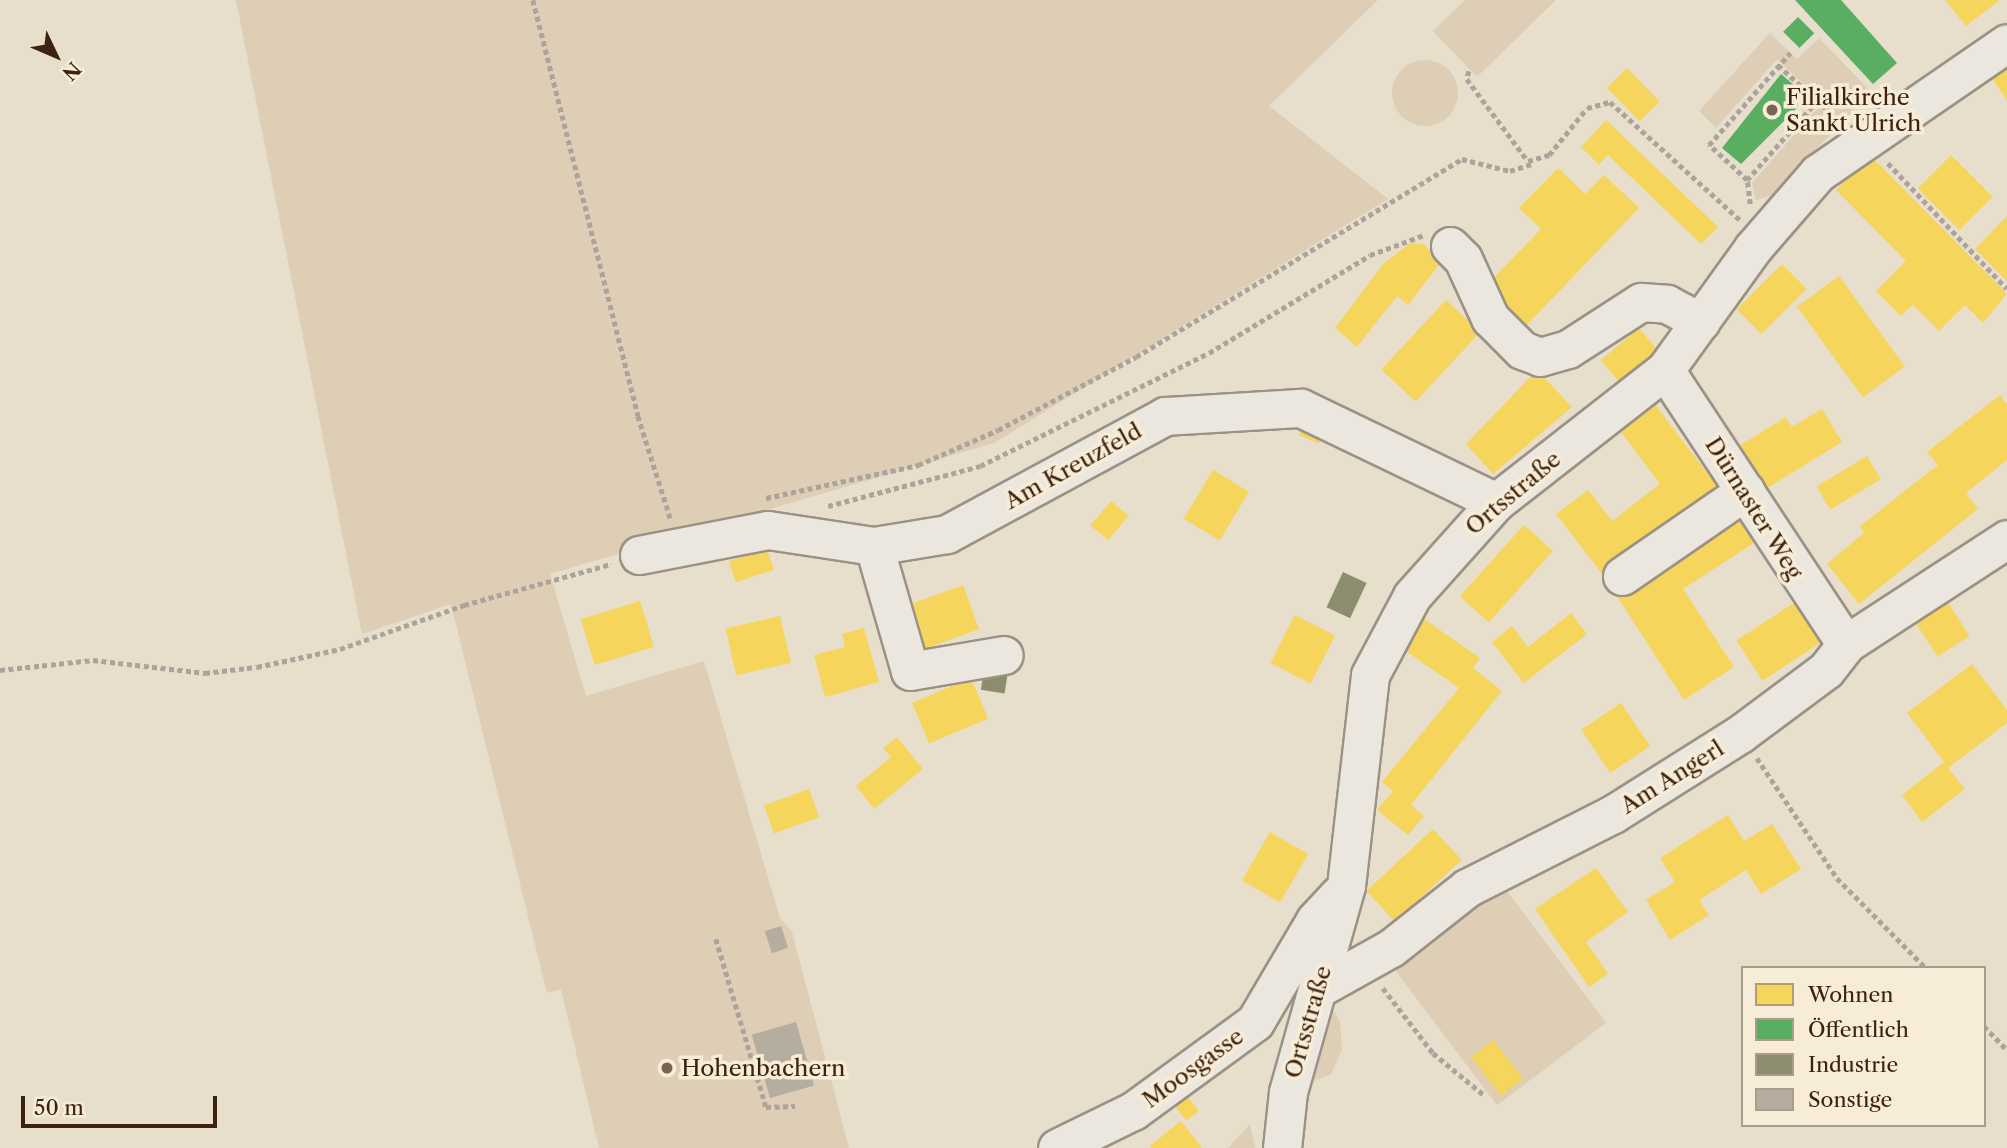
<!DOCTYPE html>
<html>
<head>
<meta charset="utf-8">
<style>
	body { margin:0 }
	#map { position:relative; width:2007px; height:1148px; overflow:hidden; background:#e8decc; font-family:"Libre Caslon Text",serif }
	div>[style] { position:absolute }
	.green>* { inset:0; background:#ddceb5; transform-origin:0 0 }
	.round { border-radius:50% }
	.homes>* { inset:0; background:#f6d55c; transform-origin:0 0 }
	.public>* { inset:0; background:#5aae61; transform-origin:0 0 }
	.industry>* { inset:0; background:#8c8c6e; transform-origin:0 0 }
	.building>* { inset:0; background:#b5ada0; transform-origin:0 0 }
	.path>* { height:4.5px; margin-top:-2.25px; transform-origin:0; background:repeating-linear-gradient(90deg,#aca49c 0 5px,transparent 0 8.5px) }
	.roads { filter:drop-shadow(2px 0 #9a9285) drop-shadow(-2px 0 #9a9285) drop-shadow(0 2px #9a9285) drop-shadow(0 -2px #9a9285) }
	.minor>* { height:37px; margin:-18.5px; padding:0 18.5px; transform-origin:18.5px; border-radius:18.5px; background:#ece7de }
	.dots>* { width:19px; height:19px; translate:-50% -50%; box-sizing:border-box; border:4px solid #f7ecd7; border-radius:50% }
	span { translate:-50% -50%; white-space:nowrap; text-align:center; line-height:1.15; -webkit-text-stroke:7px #f7ecd7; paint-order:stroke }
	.poi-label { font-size:23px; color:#3d220f }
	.left { translate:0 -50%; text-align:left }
	.street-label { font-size:23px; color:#3d220f }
	.legend { position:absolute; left:1741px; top:966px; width:245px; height:161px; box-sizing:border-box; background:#f7ecd7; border:2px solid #ad9b87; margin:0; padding:9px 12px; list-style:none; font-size:21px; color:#3d220f }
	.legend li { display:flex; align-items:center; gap:14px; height:35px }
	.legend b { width:35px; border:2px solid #ad9b87 }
	.north { position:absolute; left:21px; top:21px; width:70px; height:70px; -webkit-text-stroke:5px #f7ecd7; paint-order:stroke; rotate:134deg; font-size:19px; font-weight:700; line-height:28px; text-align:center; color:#3d220f }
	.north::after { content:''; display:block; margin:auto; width:24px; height:32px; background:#3d220f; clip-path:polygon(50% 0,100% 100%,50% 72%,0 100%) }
	.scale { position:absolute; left:21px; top:1096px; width:196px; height:32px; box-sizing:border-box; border:4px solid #3d220f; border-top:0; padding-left:9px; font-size:21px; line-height:24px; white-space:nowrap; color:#3d220f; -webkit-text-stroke:5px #f7ecd7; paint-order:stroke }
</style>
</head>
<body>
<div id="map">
	<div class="green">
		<div style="clip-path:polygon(236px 0,1378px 0,1269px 106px,1388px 199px,994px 443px,550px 574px,586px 696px,704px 661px,780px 918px,792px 932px,849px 1148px,599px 1148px,561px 989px,547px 993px,451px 604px,362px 634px)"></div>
		<div style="clip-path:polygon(1465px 0,1556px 0,1477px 77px,1433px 31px)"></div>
		<div style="clip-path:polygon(1770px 33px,1797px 59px,1819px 38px,1871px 92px,1773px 195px,1756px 200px,1752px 183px,1823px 102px,1777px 59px,1716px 128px,1699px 111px)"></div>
		<div class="round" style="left:1392px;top:60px;width:66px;height:66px"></div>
		<div style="left:1498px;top:879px;width:180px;height:137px;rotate:53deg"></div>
		<div style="clip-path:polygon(1325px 998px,1340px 1021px,1342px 1050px,1331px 1074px,1302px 1086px)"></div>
		<div style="clip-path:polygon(1250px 1124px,1255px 1148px,1228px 1148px)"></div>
	</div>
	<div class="homes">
		<div style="clip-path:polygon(1945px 0,2000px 0,1966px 26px)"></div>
		<div style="clip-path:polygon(2007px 62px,2007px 100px,1989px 75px)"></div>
		<div style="left:1627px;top:68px;width:47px;height:28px;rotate:46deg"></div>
		<div style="clip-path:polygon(1606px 120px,1718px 227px,1701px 244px,1608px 155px,1599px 165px,1581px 147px)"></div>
		<div style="left:1951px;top:155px;width:59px;height:47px;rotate:45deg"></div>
		<div style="clip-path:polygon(1871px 156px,2007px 294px,1983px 323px,1965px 305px,1939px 331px,1913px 305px,1901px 316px,1876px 291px,1906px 261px,1836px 190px)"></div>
		<div style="clip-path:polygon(1558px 168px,1585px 194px,1604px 175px,1639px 208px,1523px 329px,1482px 290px,1541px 229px,1519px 208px)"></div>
		<div style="clip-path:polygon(2007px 216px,2007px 281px,1975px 249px)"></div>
		<div style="clip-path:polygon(1411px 243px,1424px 244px,1441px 262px,1408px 305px,1397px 296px,1357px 347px,1335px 328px,1384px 263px)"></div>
		<div style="left:1782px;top:264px;width:35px;height:64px;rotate:45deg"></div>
		<div style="left:1839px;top:276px;width:112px;height:52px;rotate:54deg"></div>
		<div style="left:1446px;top:300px;width:47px;height:95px;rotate:43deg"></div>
		<div style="left:1639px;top:328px;width:30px;height:50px;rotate:50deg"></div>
		<div style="clip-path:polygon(1537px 370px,1572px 407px,1493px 474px,1466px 444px)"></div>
		<div style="clip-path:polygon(2000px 395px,2007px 404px,2007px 460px,1966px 493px,1978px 509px,1859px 604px,1827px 564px,1864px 533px,1860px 526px,1938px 465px,1927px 452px)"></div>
		<div style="clip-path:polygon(1653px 402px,1718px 487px,1603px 575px,1556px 514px,1588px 490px,1612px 521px,1660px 484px,1618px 428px)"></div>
		<div style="clip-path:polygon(1822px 409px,1842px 442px,1761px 492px,1734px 449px,1786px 417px,1792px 427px)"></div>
		<div style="left:1304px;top:424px;width:21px;height:12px;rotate:23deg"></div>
		<div style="left:1867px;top:456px;width:27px;height:59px;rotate:59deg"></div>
		<div style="left:1213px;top:470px;width:42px;height:57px;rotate:31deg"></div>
		<div style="left:1111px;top:501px;width:23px;height:32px;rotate:40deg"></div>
		<div style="clip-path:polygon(1739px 507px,1760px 539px,1683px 589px,1734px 667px,1684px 700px,1613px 590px)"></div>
		<div style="left:1524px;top:525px;width:39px;height:96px;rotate:42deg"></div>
		<div style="left:767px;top:549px;width:22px;height:40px;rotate:72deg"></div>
		<div style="left:963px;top:585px;width:47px;height:64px;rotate:70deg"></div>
		<div style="left:1945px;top:598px;width:45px;height:38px;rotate:57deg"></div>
		<div style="left:1800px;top:599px;width:48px;height:76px;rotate:57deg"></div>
		<div style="left:640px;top:601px;width:48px;height:62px;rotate:73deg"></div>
		<div style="clip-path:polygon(1571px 613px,1587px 634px,1524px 683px,1492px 642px,1512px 626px,1528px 647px)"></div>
		<div style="left:1295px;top:615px;width:45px;height:54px;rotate:27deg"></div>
		<div style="left:780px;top:616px;width:48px;height:56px;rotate:77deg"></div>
		<div style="clip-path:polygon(1424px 619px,1480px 658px,1473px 668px,1502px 691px,1411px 805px,1424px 816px,1408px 835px,1377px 810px,1393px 791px,1382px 782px,1459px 688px,1403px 649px)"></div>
		<div style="clip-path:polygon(864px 628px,879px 682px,825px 697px,814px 655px,845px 647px,842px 634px)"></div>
		<div style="clip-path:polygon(1972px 664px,2007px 710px,2007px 723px,1948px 768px,1965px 789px,1922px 822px,1902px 795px,1944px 762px,1907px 713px)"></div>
		<div style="left:971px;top:678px;width:44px;height:64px;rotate:67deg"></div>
		<div style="left:1621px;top:703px;width:52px;height:48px;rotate:56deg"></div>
		<div style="clip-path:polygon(897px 737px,923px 769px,874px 809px,856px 786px,891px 757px,883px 748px)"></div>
		<div style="left:809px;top:789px;width:30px;height:48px;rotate:70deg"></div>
		<div style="clip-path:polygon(1728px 815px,1744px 841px,1772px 824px,1801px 869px,1761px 894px,1746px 870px,1699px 900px,1709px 915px,1670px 940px,1646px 900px,1675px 882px,1660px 858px)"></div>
		<div style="left:1433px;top:829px;width:42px;height:91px;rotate:47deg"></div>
		<div style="left:1270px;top:832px;width:44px;height:56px;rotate:30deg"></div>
		<div style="clip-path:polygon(1596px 868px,1628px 912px,1586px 942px,1608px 974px,1589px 987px,1535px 909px)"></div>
		<div style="left:1493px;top:1040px;width:49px;height:28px;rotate:52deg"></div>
		<div style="left:1187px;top:1096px;width:19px;height:16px;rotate:51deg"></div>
		<div style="clip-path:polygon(1181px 1121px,1202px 1148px,1151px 1148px,1150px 1146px)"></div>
	</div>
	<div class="public">
		<div style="clip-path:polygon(1795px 0,1841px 0,1897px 63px,1873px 84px)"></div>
		<div style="left:1798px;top:17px;width:23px;height:21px;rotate:45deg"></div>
		<div style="clip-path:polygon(1781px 74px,1808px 97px,1741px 164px,1722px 148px)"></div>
	</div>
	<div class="industry">
		<div style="left:1343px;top:572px;width:26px;height:39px;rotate:25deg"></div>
		<div style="left:984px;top:670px;width:24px;height:20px;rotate:9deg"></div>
	</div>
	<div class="building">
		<div style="left:781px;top:926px;width:23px;height:17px;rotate:72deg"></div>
		<div style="left:796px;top:1022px;width:66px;height:46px;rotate:74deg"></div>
	</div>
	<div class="path">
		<div style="left:533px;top:0;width:429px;rotate:75.8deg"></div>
		<div style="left:638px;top:416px;width:109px;rotate:72.4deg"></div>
		<div style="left:1778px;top:65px;width:85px;rotate:42.1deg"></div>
		<div style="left:1469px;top:71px;width:8px;rotate:104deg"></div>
		<div style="left:1467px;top:79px;width:102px;rotate:53.4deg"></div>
		<div style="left:1528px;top:161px;width:22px;rotate:-16deg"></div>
		<div style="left:1549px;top:155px;width:60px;rotate:-51deg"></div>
		<div style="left:1587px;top:108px;width:24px;rotate:-15deg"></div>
		<div style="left:1610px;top:102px;width:176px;rotate:42.2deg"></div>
		<div style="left:1888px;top:163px;width:173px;rotate:46.6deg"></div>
		<div style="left:1747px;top:180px;width:106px;rotate:-48.5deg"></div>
		<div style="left:1750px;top:204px;width:24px;rotate:-97deg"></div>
		<div style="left:1747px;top:180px;width:52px;rotate:-137.4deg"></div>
		<div style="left:1709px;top:145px;width:123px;rotate:-48.6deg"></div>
		<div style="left:766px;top:498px;width:156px;rotate:-12.2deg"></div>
		<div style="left:918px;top:465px;width:87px;rotate:-23.6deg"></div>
		<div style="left:998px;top:430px;width:156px;rotate:-27.9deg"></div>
		<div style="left:1136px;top:357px;width:381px;rotate:-31.3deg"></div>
		<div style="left:1462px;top:159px;width:49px;rotate:14deg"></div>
		<div style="left:1510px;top:171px;width:25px;rotate:-18deg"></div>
		<div style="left:828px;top:506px;width:157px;rotate:-14.7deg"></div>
		<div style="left:980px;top:466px;width:255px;rotate:-26.3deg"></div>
		<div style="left:1209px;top:353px;width:188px;rotate:-31.3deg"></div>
		<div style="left:1370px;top:255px;width:58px;rotate:-20.3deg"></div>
		<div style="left:0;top:670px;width:94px;rotate:-6.1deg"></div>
		<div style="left:93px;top:660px;width:113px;rotate:6.6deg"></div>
		<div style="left:205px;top:673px;width:52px;rotate:-6.6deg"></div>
		<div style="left:257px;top:667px;width:85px;rotate:-12.2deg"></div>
		<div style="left:340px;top:649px;width:132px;rotate:-19.5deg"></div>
		<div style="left:464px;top:605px;width:153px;rotate:-15.6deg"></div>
		<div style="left:1757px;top:758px;width:144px;rotate:56.3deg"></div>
		<div style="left:1837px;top:878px;width:127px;rotate:45.3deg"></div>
		<div style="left:716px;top:939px;width:175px;rotate:73.4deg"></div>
		<div style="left:766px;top:1107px;width:29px;rotate:-2deg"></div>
		<div style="left:1383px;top:988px;width:82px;rotate:52.4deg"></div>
		<div style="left:1433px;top:1053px;width:65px;rotate:39.4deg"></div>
		<div style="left:1984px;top:1026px;width:33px;rotate:46deg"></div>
	</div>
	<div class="roads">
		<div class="minor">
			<div style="left:1450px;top:246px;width:18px;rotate:45deg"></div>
			<div style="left:1463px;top:259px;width:65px;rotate:65.4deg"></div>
			<div style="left:1490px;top:318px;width:45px;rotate:45deg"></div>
			<div style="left:1522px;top:350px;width:19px;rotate:21deg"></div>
			<div style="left:1540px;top:357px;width:29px;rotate:-16deg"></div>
			<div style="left:1568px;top:349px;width:87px;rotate:-32.8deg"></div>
			<div style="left:1641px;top:302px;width:26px;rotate:4deg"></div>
			<div style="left:1667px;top:304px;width:38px;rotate:28deg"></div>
			<div style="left:1665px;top:370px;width:328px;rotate:56.6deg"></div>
			<div style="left:874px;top:546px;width:130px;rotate:73.9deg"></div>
			<div style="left:910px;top:671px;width:95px;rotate:-9.7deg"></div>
			<div style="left:639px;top:555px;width:131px;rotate:-11deg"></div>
			<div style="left:768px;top:530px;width:107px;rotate:8.6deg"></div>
			<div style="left:874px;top:546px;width:74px;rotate:-9.3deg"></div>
			<div style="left:947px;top:534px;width:248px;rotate:-28.4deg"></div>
			<div style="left:1165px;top:416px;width:136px;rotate:-3.4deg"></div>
			<div style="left:1301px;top:408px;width:216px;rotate:25.7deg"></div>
			<div style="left:1622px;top:576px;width:150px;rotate:-34.6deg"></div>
			<div style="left:1319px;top:988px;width:82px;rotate:-29.1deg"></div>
			<div style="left:1391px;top:948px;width:97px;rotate:-38.3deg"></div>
			<div style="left:1467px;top:888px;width:164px;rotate:-26.9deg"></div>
			<div style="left:1613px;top:814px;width:150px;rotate:-32.2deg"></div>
			<div style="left:1740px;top:734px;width:107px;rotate:-36.7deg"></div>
			<div style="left:1826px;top:670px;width:33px;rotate:-52deg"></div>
			<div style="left:1846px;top:644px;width:192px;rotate:-33.1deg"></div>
			<div style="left:1057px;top:1148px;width:85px;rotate:-26deg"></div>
			<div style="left:1133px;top:1111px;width:151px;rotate:-36.1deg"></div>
			<div style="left:1255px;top:1022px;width:118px;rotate:-59.5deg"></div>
			<div style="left:1315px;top:920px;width:34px;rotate:-47deg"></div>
			<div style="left:1282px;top:1148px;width:56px;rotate:-83.9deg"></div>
			<div style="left:1288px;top:1092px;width:214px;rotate:-74.3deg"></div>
			<div style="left:1346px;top:886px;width:212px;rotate:-83.5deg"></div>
			<div style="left:1370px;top:675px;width:89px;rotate:-62deg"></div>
			<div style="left:1412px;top:596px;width:126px;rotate:-48.2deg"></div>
			<div style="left:1496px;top:502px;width:214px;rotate:-38deg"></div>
			<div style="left:1665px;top:370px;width:150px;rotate:-54.2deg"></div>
			<div style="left:1753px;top:248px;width:99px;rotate:-49.1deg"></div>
			<div style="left:1818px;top:173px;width:229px;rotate:-34.5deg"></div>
		</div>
	</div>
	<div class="dots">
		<div style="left:1772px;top:110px;background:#796451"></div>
		<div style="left:667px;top:1068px;background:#796451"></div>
	</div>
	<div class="poi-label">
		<span class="left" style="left:1786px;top:110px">Filialkirche<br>Sankt Ulrich</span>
		<span class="left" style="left:681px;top:1068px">Hohenbachern</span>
	</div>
	<div class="street-label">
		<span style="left:1073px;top:466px;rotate:-29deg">Am Kreuzfeld</span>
		<span style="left:1513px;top:493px;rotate:-40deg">Ortsstraße</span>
		<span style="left:1754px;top:508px;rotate:58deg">Dürnaster Weg</span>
		<span style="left:1672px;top:777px;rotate:-32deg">Am Angerl</span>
		<span style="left:1308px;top:1022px;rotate:-74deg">Ortsstraße</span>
		<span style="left:1193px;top:1068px;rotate:-36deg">Moosgasse</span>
	</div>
	<ul class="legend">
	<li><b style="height:19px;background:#f6d55c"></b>Wohnen</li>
	<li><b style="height:19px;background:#5aae61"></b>Öffentlich</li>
	<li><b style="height:19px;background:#8c8c6e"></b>Industrie</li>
	<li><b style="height:19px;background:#b5ada0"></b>Sonstige</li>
	</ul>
	<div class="north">N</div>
	<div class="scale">50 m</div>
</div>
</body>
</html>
